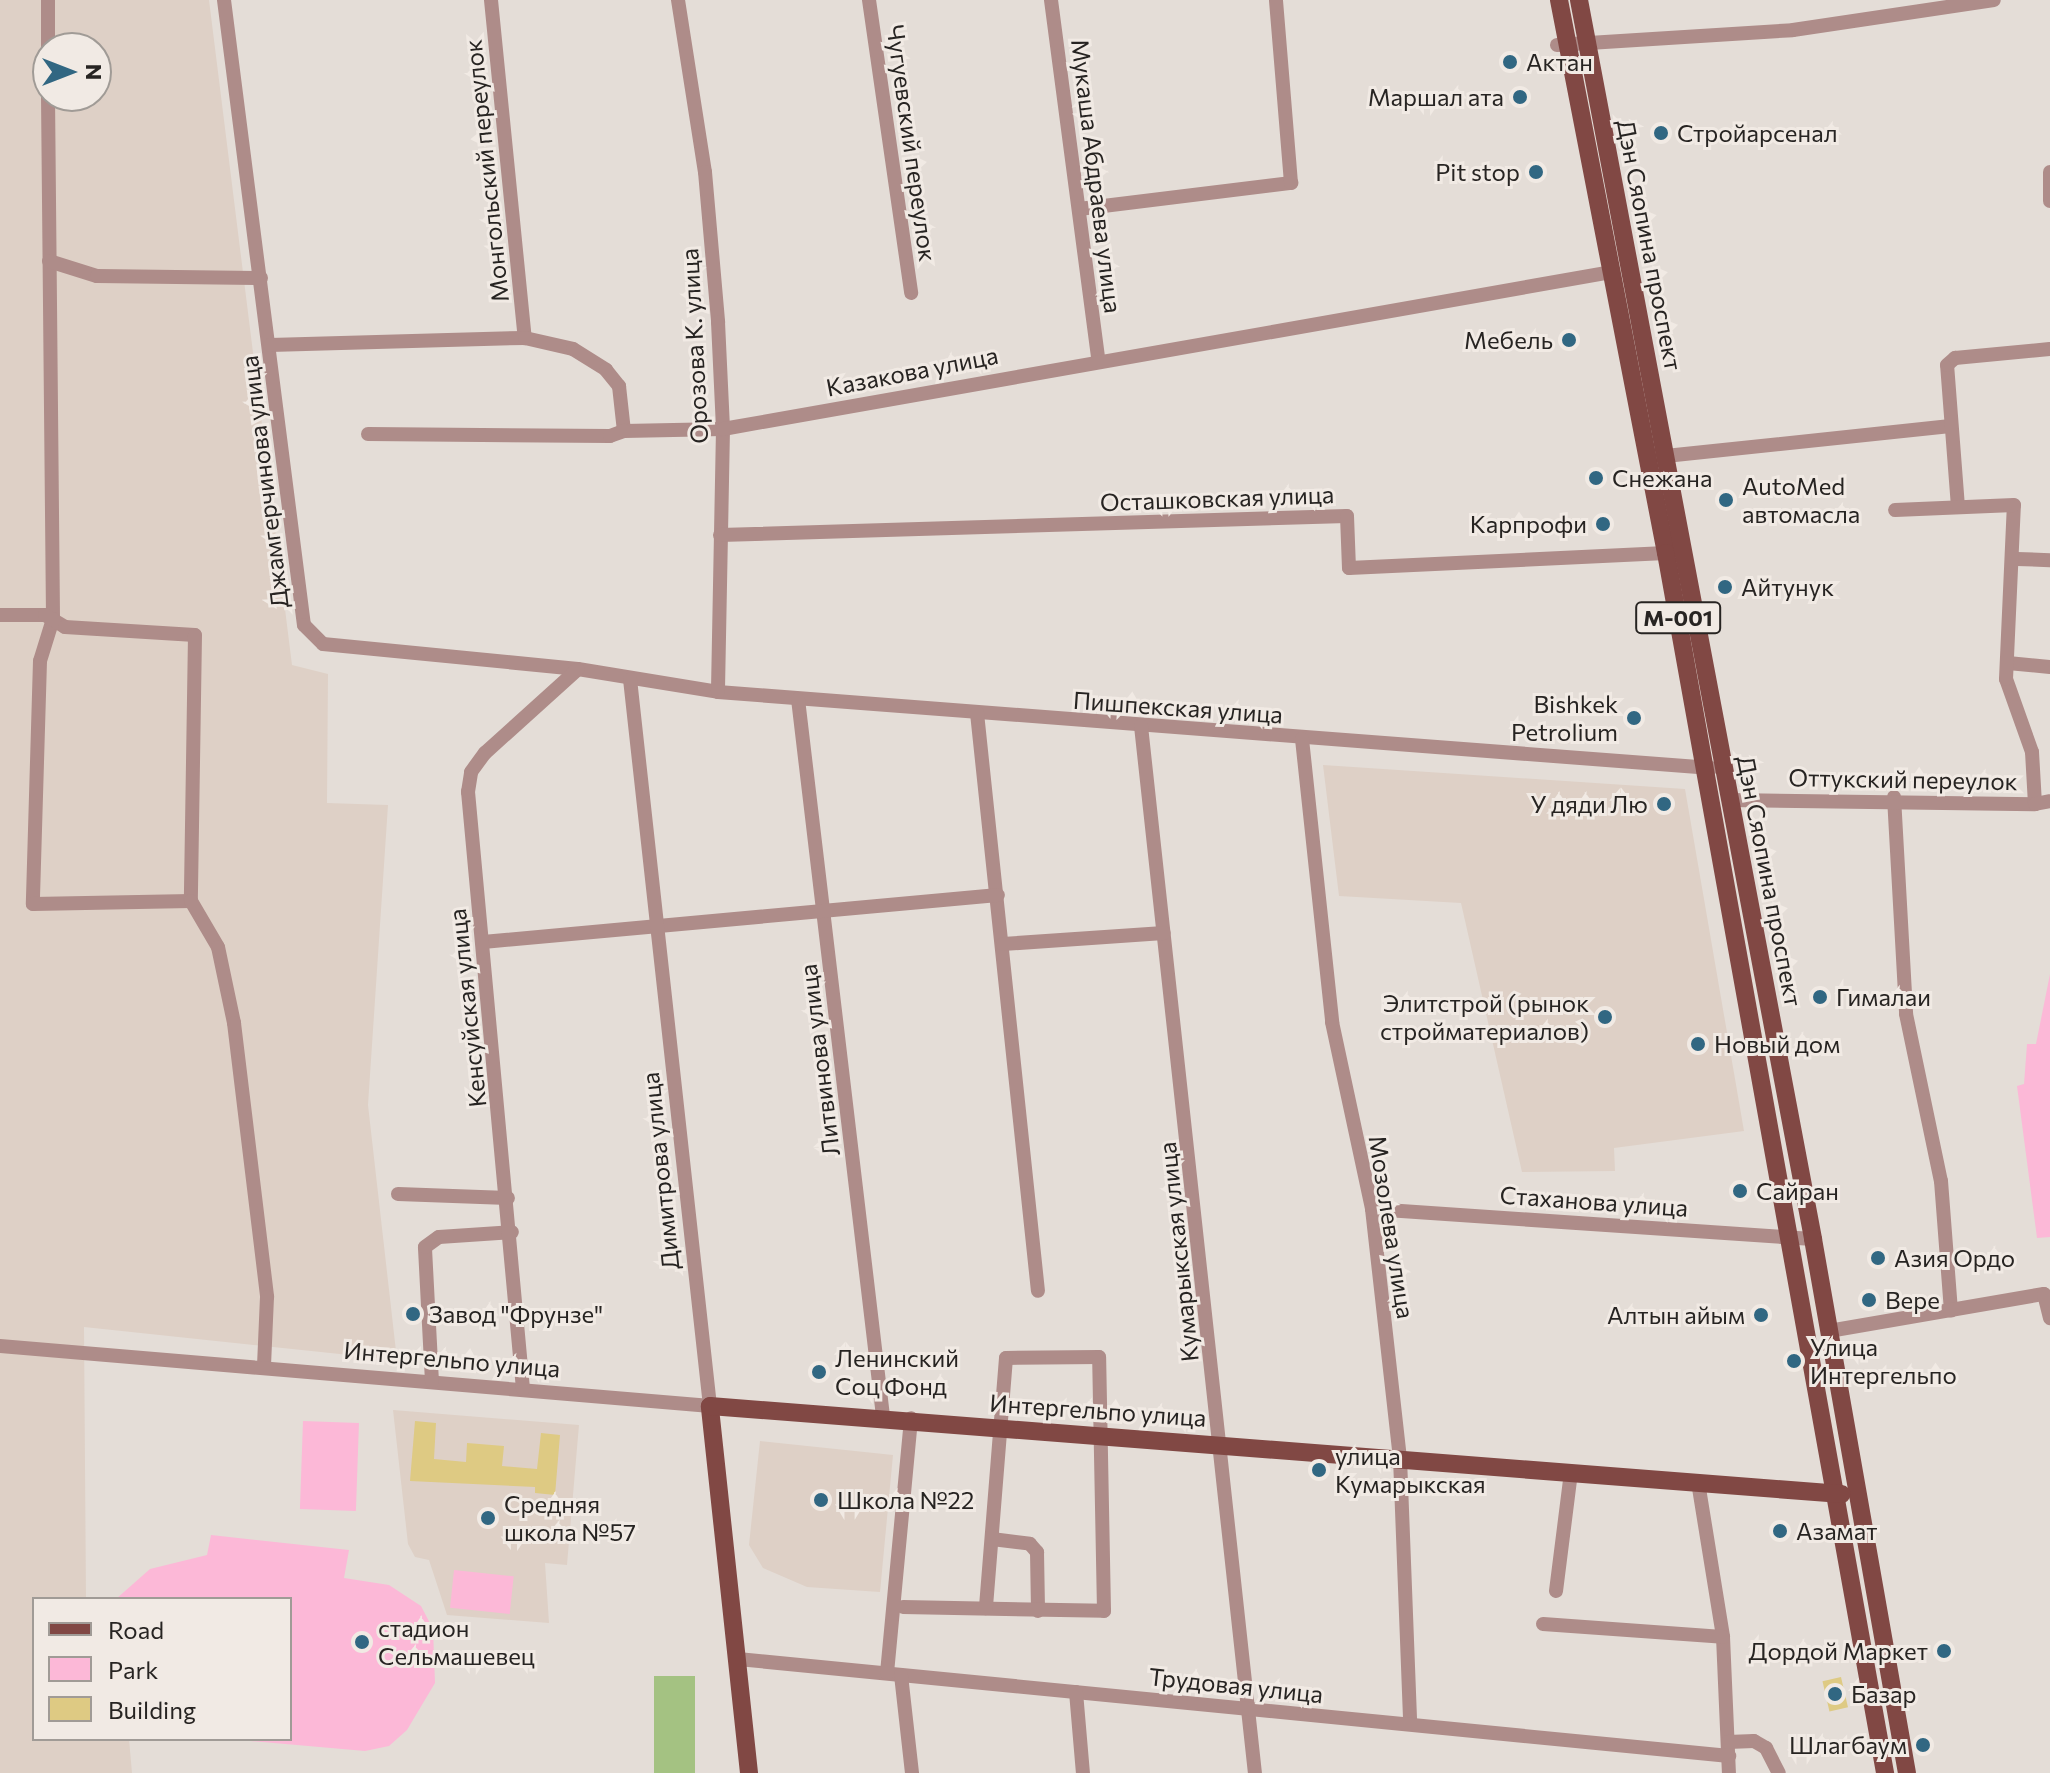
<!DOCTYPE html>
<html>
<head>
<meta charset="utf-8">
<style>
	body { margin:0 }
	#map { position:relative; width:2050px; height:1773px; overflow:hidden; background:#e4ddd7; font-family:Commissioner,sans-serif }
	div>[style] { position:absolute }
	.built>* { inset:0; background:#ded0c6 }
	.green>* { inset:0; background:#fcb8d7; transform-origin:0 0 }
	.water>* { inset:0; background:#a4c282; transform-origin:0 0 }
	.building>* { inset:0; background:#deca83; transform-origin:0 0 }
	.minor>* { height:14px; margin:-7px; padding:0 7px; transform-origin:7px; border-radius:7px; background:#ae8c89 }
	.major>* { height:18px; margin:-9px; padding:0 9px; transform-origin:9px; border-radius:9px; background:#814844 }
	.dots>* { width:22px; height:22px; translate:-50% -50%; box-sizing:border-box; border:4px solid #f1eae4; border-radius:50% }
	span { translate:-50% -50%; white-space:nowrap; text-align:center; line-height:1.15; -webkit-text-stroke:6px #f1eae4; paint-order:stroke }
	.shield-label span { padding:2px 6px; background:#f1eae4; border:2px solid; border-radius:6px; -webkit-text-stroke-width:0 }
	.shield-label { font-size:22px; color:#272422; font-weight:700 }
	.poi-label { font-size:24px; color:#272422 }
	.left { translate:0 -50%; text-align:left }
	.right { translate:-100% -50%; text-align:right }
	.street-label { font-size:24px; color:#272422 }
	.legend { position:absolute; left:32px; top:1597px; width:260px; height:144px; box-sizing:border-box; background:#f1eae4; border:2px solid #a09b96; margin:0; padding:10px 14px; list-style:none; font-size:24px; color:#272422 }
	.legend li { display:flex; align-items:center; gap:16px; height:40px }
	.legend b { width:40px; border:2px solid #a09b96 }
	.north { position:absolute; left:32px; top:32px; width:80px; height:80px; box-sizing:border-box; background:#f1eae4; border:2px solid #a09b96; border-radius:50%; rotate:90deg; font-size:22px; font-weight:700; line-height:32px; text-align:center; color:#272422 }
	.north::after { content:''; display:block; margin:auto; width:28px; height:36px; background:#316782; clip-path:polygon(50% 0,100% 100%,50% 72%,0 100%) }
</style>
</head>
<body>
<div id="map">
	<div class="built">
		<div style="clip-path:polygon(evenodd,0 0,209px 0,292px 665px,328px 674px,327px 803px,388px 805px,368px 1105px,397px 1360px,84px 1327px,86px 1599px,34px 1599px,34px 1739px,129px 1739px,132px 1773px,0 1773px,0 0,48px 48px,96px 48px,96px 96px,48px 96px,48px 48px)"></div>
		<div style="clip-path:polygon(1323px 765px,1685px 789px,1744px 1131px,1614px 1148px,1615px 1171px,1522px 1172px,1461px 903px,1339px 896px)"></div>
		<div style="clip-path:polygon(393px 1410px,579px 1425px,567px 1565px,545px 1563px,549px 1623px,447px 1615px,429px 1560px,415px 1557px,408px 1544px)"></div>
		<div style="clip-path:polygon(760px 1441px,893px 1455px,880px 1592px,807px 1587px,763px 1568px,749px 1545px)"></div>
	</div>
	<div class="green">
		<div style="clip-path:polygon(2050px 974px,2050px 1237px,2037px 1238px,2017px 1086px,2024px 1084px,2027px 1044px,2036px 1044px)"></div>
		<div style="left:303px;top:1421px;width:56px;height:88px;rotate:2deg"></div>
		<div style="clip-path:polygon(211px 1535px,349px 1550px,344px 1578px,389px 1585px,421px 1606px,433px 1629px,435px 1683px,407px 1730px,389px 1746px,365px 1751px,228px 1739px,290px 1739px,290px 1599px,116px 1599px,150px 1569px,207px 1555px)"></div>
		<div style="left:454px;top:1570px;width:60px;height:38px;rotate:6deg"></div>
	</div>
	<div class="water">
		<div style="left:654px;top:1676px;width:41px;height:97px"></div>
	</div>
	<div class="building">
		<div style="clip-path:polygon(415px 1421px,436px 1423px,434px 1459px,466px 1462px,467px 1443px,504px 1446px,502px 1466px,537px 1469px,541px 1433px,560px 1435px,555px 1495px,535px 1493px,535px 1487px,410px 1481px)"></div>
		<div style="left:1841px;top:1677px;width:31px;height:19px;rotate:77deg"></div>
	</div>
	<div class="minor">
		<div style="left:48px;top:0;width:48px;rotate:90deg"></div>
		<div style="left:224px;top:0;width:630px;rotate:82.71deg"></div>
		<div style="left:304px;top:625px;width:27px;rotate:45deg"></div>
		<div style="left:323px;top:644px;width:256px;rotate:5.6deg"></div>
		<div style="left:578px;top:669px;width:142px;rotate:9.3deg"></div>
		<div style="left:718px;top:692px;width:996px;rotate:4.38deg"></div>
		<div style="left:491px;top:0;width:340px;rotate:84.3deg"></div>
		<div style="left:678px;top:0;width:174px;rotate:81.1deg"></div>
		<div style="left:705px;top:172px;width:151px;rotate:85deg"></div>
		<div style="left:718px;top:322px;width:107px;rotate:87.3deg"></div>
		<div style="left:723px;top:429px;width:263px;rotate:91.1deg"></div>
		<div style="left:869px;top:0;width:296px;rotate:81.8deg"></div>
		<div style="left:1051px;top:0;width:361px;rotate:82.5deg"></div>
		<div style="left:1557px;top:45px;width:236px;rotate:-3.6deg"></div>
		<div style="left:1793px;top:30px;width:203px;rotate:-8.5deg"></div>
		<div style="left:48px;top:96px;width:523px;rotate:89.45deg"></div>
		<div style="left:53px;top:619px;width:44px;rotate:107.2deg"></div>
		<div style="left:40px;top:661px;width:243px;rotate:91.7deg"></div>
		<div style="left:33px;top:904px;width:158px;rotate:-1.1deg"></div>
		<div style="left:2050px;top:172px;width:29px;rotate:90deg"></div>
		<div style="left:1079px;top:209px;width:214px;rotate:-7deg"></div>
		<div style="left:1291px;top:183px;width:184px;rotate:-94.7deg"></div>
		<div style="left:49px;top:261px;width:50px;rotate:17.4deg"></div>
		<div style="left:97px;top:276px;width:164px;rotate:0.7deg"></div>
		<div style="left:270px;top:345px;width:255px;rotate:-1.6deg"></div>
		<div style="left:525px;top:338px;width:49px;rotate:12.9deg"></div>
		<div style="left:573px;top:349px;width:39px;rotate:32deg"></div>
		<div style="left:606px;top:370px;width:21px;rotate:51deg"></div>
		<div style="left:619px;top:386px;width:45px;rotate:83.7deg"></div>
		<div style="left:624px;top:431px;width:99px;rotate:-1.2deg"></div>
		<div style="left:723px;top:429px;width:903px;rotate:-10.02deg"></div>
		<div style="left:368px;top:434px;width:242px;rotate:0.5deg"></div>
		<div style="left:610px;top:436px;width:15px;rotate:-20deg"></div>
		<div style="left:1656px;top:457px;width:296px;rotate:-6deg"></div>
		<div style="left:1958px;top:507px;width:142px;rotate:-94.4deg"></div>
		<div style="left:1947px;top:365px;width:11px;rotate:-41deg"></div>
		<div style="left:1955px;top:358px;width:95px;rotate:-5.4deg"></div>
		<div style="left:720px;top:535px;width:627px;rotate:-1.74deg"></div>
		<div style="left:1347px;top:516px;width:52px;rotate:87.8deg"></div>
		<div style="left:1349px;top:568px;width:317px;rotate:-2.7deg"></div>
		<div style="left:2017px;top:559px;width:33px;rotate:2deg"></div>
		<div style="left:0;top:615px;width:45px"></div>
		<div style="left:45px;top:615px;width:23px;rotate:31deg"></div>
		<div style="left:65px;top:627px;width:130px;rotate:3.5deg"></div>
		<div style="left:195px;top:635px;width:266px;rotate:90.9deg"></div>
		<div style="left:191px;top:901px;width:53px;rotate:59.6deg"></div>
		<div style="left:218px;top:947px;width:78px;rotate:78.1deg"></div>
		<div style="left:234px;top:1023px;width:276px;rotate:83.1deg"></div>
		<div style="left:267px;top:1297px;width:70px;rotate:92.5deg"></div>
		<div style="left:2008px;top:663px;width:42px;rotate:5.4deg"></div>
		<div style="left:798px;top:699px;width:722px;rotate:83.24deg"></div>
		<div style="left:977px;top:713px;width:581px;rotate:83.98deg"></div>
		<div style="left:1141px;top:726px;width:1053px;rotate:83.79deg"></div>
		<div style="left:1302px;top:739px;width:285px;rotate:83.9deg"></div>
		<div style="left:1332px;top:1022px;width:191px;rotate:77.9deg"></div>
		<div style="left:1372px;top:1209px;width:251px;rotate:83.6deg"></div>
		<div style="left:1400px;top:1458px;width:266px;rotate:87.8deg"></div>
		<div style="left:1894px;top:797px;width:217px;rotate:86.8deg"></div>
		<div style="left:1906px;top:1014px;width:171px;rotate:78.2deg"></div>
		<div style="left:1941px;top:1181px;width:130px;rotate:85.6deg"></div>
		<div style="left:1730px;top:800px;width:305px;rotate:0.8deg"></div>
		<div style="left:2035px;top:804px;width:52px;rotate:-93.3deg"></div>
		<div style="left:2032px;top:752px;width:77px;rotate:-109.6deg"></div>
		<div style="left:2006px;top:679px;width:174px;rotate:-87.4deg"></div>
		<div style="left:2014px;top:505px;width:119px;rotate:177.6deg"></div>
		<div style="left:2035px;top:804px;width:15px;rotate:-11deg"></div>
		<div style="left:483px;top:942px;width:517px;rotate:-5.21deg"></div>
		<div style="left:1003px;top:944px;width:161px;rotate:-3.9deg"></div>
		<div style="left:398px;top:1194px;width:110px;rotate:2.1deg"></div>
		<div style="left:1372px;top:1209px;width:442px;rotate:3.9deg"></div>
		<div style="left:1829px;top:1331px;width:218px;rotate:-9.8deg"></div>
		<div style="left:2044px;top:1294px;width:25px;rotate:76deg"></div>
		<div style="left:0;top:1346px;width:713px;rotate:4.83deg"></div>
		<div style="left:710px;top:1406px;width:731px;rotate:-96.28deg"></div>
		<div style="left:432px;top:1382px;width:135px;rotate:-93deg"></div>
		<div style="left:425px;top:1247px;width:17px;rotate:-36deg"></div>
		<div style="left:439px;top:1237px;width:73px;rotate:-3.9deg"></div>
		<div style="left:523px;top:1389px;width:600px;rotate:-95.26deg"></div>
		<div style="left:468px;top:792px;width:20px;rotate:-81deg"></div>
		<div style="left:471px;top:772px;width:24px;rotate:-54deg"></div>
		<div style="left:485px;top:753px;width:125px;rotate:-42.1deg"></div>
		<div style="left:1698px;top:1482px;width:157px;rotate:80.8deg"></div>
		<div style="left:1723px;top:1637px;width:136px;rotate:87.5deg"></div>
		<div style="left:992px;top:1539px;width:38px;rotate:7deg"></div>
		<div style="left:1030px;top:1544px;width:11px;rotate:49deg"></div>
		<div style="left:1037px;top:1552px;width:59px;rotate:89deg"></div>
		<div style="left:1556px;top:1591px;width:120px;rotate:-82.8deg"></div>
		<div style="left:903px;top:1607px;width:201px;rotate:1.1deg"></div>
		<div style="left:1104px;top:1611px;width:254px;rotate:-91.1deg"></div>
		<div style="left:1099px;top:1357px;width:93px;rotate:179.4deg"></div>
		<div style="left:1006px;top:1358px;width:251px;rotate:94.6deg"></div>
		<div style="left:1543px;top:1624px;width:180px;rotate:4.1deg"></div>
		<div style="left:738px;top:1659px;width:996px;rotate:5.59deg"></div>
		<div style="left:887px;top:1673px;width:256px;rotate:-84.6deg"></div>
		<div style="left:901px;top:1675px;width:99px;rotate:83.6deg"></div>
		<div style="left:1076px;top:1692px;width:81px;rotate:85.1deg"></div>
		<div style="left:1728px;top:1742px;width:26px;rotate:-2deg"></div>
		<div style="left:1754px;top:1741px;width:14px;rotate:30deg"></div>
		<div style="left:1766px;top:1748px;width:28px;rotate:63deg"></div>
	</div>
	<div class="major">
		<div style="left:1559px;top:0;width:563px;rotate:79.05deg"></div>
		<div style="left:1666px;top:553px;width:1240px;rotate:79.82deg"></div>
		<div style="left:1579px;top:0;width:1261px;rotate:79.3deg"></div>
		<div style="left:1813px;top:1239px;width:542px;rotate:80.02deg"></div>
		<div style="left:749px;top:1773px;width:369px;rotate:-96.1deg"></div>
		<div style="left:710px;top:1406px;width:1135px;rotate:4.45deg"></div>
	</div>
	<div class="dots">
		<div style="left:1510px;top:62px;background:#316782"></div>
		<div style="left:1520px;top:97px;background:#316782"></div>
		<div style="left:1661px;top:133px;background:#316782"></div>
		<div style="left:1536px;top:172px;background:#316782"></div>
		<div style="left:1569px;top:340px;background:#316782"></div>
		<div style="left:1596px;top:478px;background:#316782"></div>
		<div style="left:1726px;top:500px;background:#316782"></div>
		<div style="left:1603px;top:524px;background:#316782"></div>
		<div style="left:1725px;top:587px;background:#316782"></div>
		<div style="left:1634px;top:718px;background:#316782"></div>
		<div style="left:1664px;top:804px;background:#316782"></div>
		<div style="left:1820px;top:997px;background:#316782"></div>
		<div style="left:1605px;top:1017px;background:#316782"></div>
		<div style="left:1698px;top:1044px;background:#316782"></div>
		<div style="left:1740px;top:1191px;background:#316782"></div>
		<div style="left:1878px;top:1258px;background:#316782"></div>
		<div style="left:1869px;top:1300px;background:#316782"></div>
		<div style="left:413px;top:1314px;background:#316782"></div>
		<div style="left:1761px;top:1315px;background:#316782"></div>
		<div style="left:1794px;top:1361px;background:#316782"></div>
		<div style="left:819px;top:1372px;background:#316782"></div>
		<div style="left:1319px;top:1470px;background:#316782"></div>
		<div style="left:821px;top:1500px;background:#316782"></div>
		<div style="left:488px;top:1518px;background:#316782"></div>
		<div style="left:1780px;top:1531px;background:#316782"></div>
		<div style="left:362px;top:1642px;background:#316782"></div>
		<div style="left:1944px;top:1651px;background:#316782"></div>
		<div style="left:1835px;top:1694px;background:#316782"></div>
		<div style="left:1923px;top:1745px;background:#316782"></div>
	</div>
	<div class="shield-label">
		<span style="left:1678px;top:618px">M-001</span>
	</div>
	<div class="poi-label">
		<span class="left" style="left:1526px;top:62px">Актан</span>
		<span class="right" style="left:1504px;top:97px">Маршал ата</span>
		<span class="left" style="left:1677px;top:133px">Стройарсенал</span>
		<span class="right" style="left:1520px;top:172px">Pit stop</span>
		<span class="right" style="left:1553px;top:340px">Мебель</span>
		<span class="left" style="left:1612px;top:478px">Снежана</span>
		<span class="left" style="left:1742px;top:500px">AutoMed<br>автомасла</span>
		<span class="right" style="left:1587px;top:524px">Карпрофи</span>
		<span class="left" style="left:1741px;top:587px">Айтунук</span>
		<span class="right" style="left:1618px;top:718px">Bishkek<br>Petrolium</span>
		<span class="right" style="left:1648px;top:804px">У дяди Лю</span>
		<span class="left" style="left:1836px;top:997px">Гималаи</span>
		<span class="right" style="left:1589px;top:1017px">Элитстрой (рынок<br>стройматериалов)</span>
		<span class="left" style="left:1714px;top:1044px">Новый дом</span>
		<span class="left" style="left:1756px;top:1191px">Сайран</span>
		<span class="left" style="left:1894px;top:1258px">Азия Ордо</span>
		<span class="left" style="left:1885px;top:1300px">Вере</span>
		<span class="left" style="left:429px;top:1314px">Завод "Фрунзе"</span>
		<span class="right" style="left:1745px;top:1315px">Алтын айым</span>
		<span class="left" style="left:1810px;top:1361px">Улица<br>Интергельпо</span>
		<span class="left" style="left:835px;top:1372px">Ленинский<br>Соц Фонд</span>
		<span class="left" style="left:1335px;top:1470px">улица<br>Кумарыкская</span>
		<span class="left" style="left:837px;top:1500px">Школа №22</span>
		<span class="left" style="left:504px;top:1518px">Средняя<br>школа №57</span>
		<span class="left" style="left:1796px;top:1531px">Азамат</span>
		<span class="left" style="left:378px;top:1642px">стадион<br>Сельмашевец</span>
		<span class="right" style="left:1928px;top:1651px">Дордой Маркет</span>
		<span class="left" style="left:1851px;top:1694px">Базар</span>
		<span class="right" style="left:1907px;top:1745px">Шлагбаум</span>
	</div>
	<div class="street-label">
		<span style="left:912px;top:143px;rotate:82deg">Чугуевский переулок</span>
		<span style="left:486px;top:171px;rotate:-96deg">Монгольский переулок</span>
		<span style="left:1097px;top:176px;rotate:83deg">Мукаша Абдраева улица</span>
		<span style="left:1650px;top:245px;rotate:79deg">Дэн Сяопина проспект</span>
		<span style="left:694px;top:346px;rotate:-93deg">Орозова К. улица</span>
		<span style="left:912px;top:371px;rotate:-11deg">Казакова улица</span>
		<span style="left:264px;top:482px;rotate:-97deg">Джамгерчинова улица</span>
		<span style="left:1217px;top:498px;rotate:-2deg">Осташковская улица</span>
		<span style="left:1178px;top:707px;rotate:4deg">Пишпекская улица</span>
		<span style="left:1903px;top:779px;rotate:1deg">Оттукский переулок</span>
		<span style="left:1770px;top:881px;rotate:79deg">Дэн Сяопина проспект</span>
		<span style="left:467px;top:1008px;rotate:-96deg">Кенсуйская улица</span>
		<span style="left:819px;top:1060px;rotate:-97deg">Литвинова улица</span>
		<span style="left:660px;top:1171px;rotate:-96deg">Димитрова улица</span>
		<span style="left:1594px;top:1201px;rotate:4deg">Стаханова улица</span>
		<span style="left:1392px;top:1227px;rotate:81deg">Мозолева улица</span>
		<span style="left:1178px;top:1252px;rotate:-96deg">Кумарыкская улица</span>
		<span style="left:452px;top:1359px;rotate:5deg">Интергельпо улица</span>
		<span style="left:1098px;top:1410px;rotate:4deg">Интергельпо улица</span>
		<span style="left:1236px;top:1685px;rotate:6deg">Трудовая улица</span>
	</div>
	<ul class="legend">
	<li><b style="height:10px;background:#814844"></b>Road</li>
	<li><b style="height:22px;background:#fcb8d7"></b>Park</li>
	<li><b style="height:22px;background:#deca83"></b>Building</li>
	</ul>
	<div class="north">N</div>
</div>
</body>
</html>
